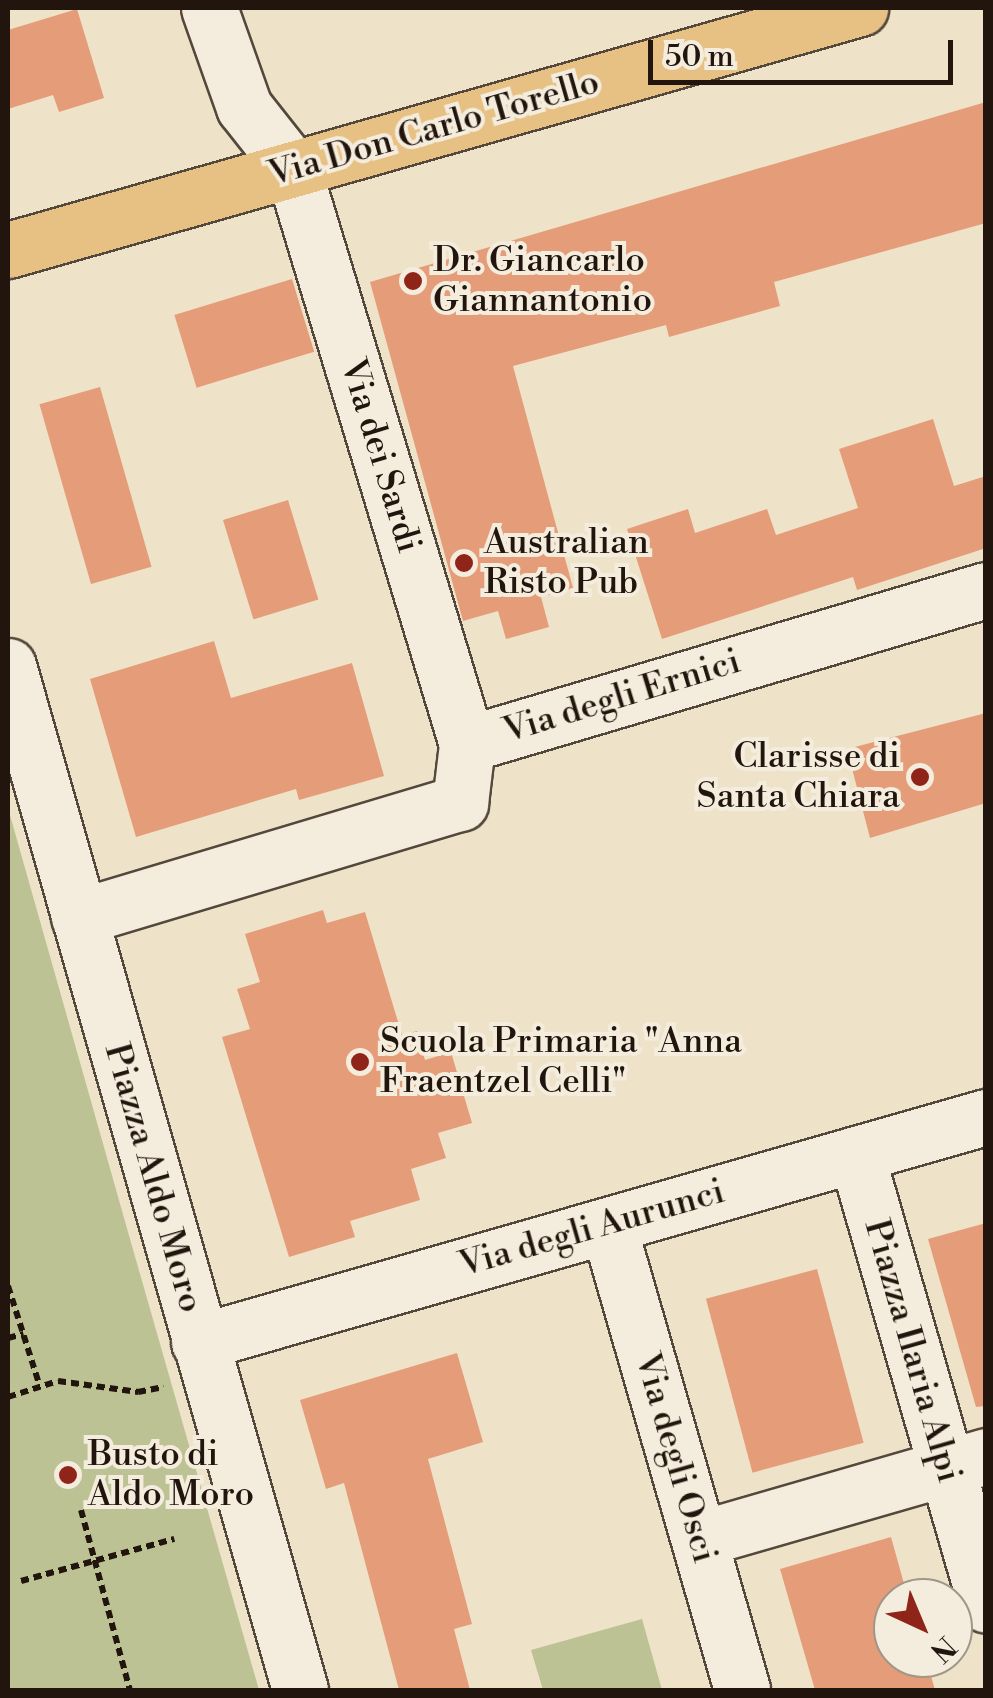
<!DOCTYPE html>
<html>
<head>
<meta charset="utf-8">
<style>
	body { margin:0 }
	#map { position:relative; width:993px; height:1698px; overflow:hidden; background:#eee2c9; font-family:"Libre Bodoni",serif }
	div>[style] { position:absolute }
	.green>* { inset:0; background:#bcc294 }
	.building>* { inset:0; background:#e59d79; transform-origin:0 0 }
	.path>* { height:6px; margin-top:-3px; transform-origin:0; background:repeating-linear-gradient(90deg,#21150d 0 8px,transparent 0 13px) }
	.roads { filter:drop-shadow(2px 0 #54483c) drop-shadow(-2px 0 #54483c) drop-shadow(0 2px #54483c) drop-shadow(0 -2px #54483c) }
	.minor>* { height:55px; margin:-27.5px; padding:0 27.5px; transform-origin:27.5px; border-radius:27.5px; background:#f4ecdc }
	.major>* { height:55px; margin:-27.5px; padding:0 27.5px; transform-origin:27.5px; border-radius:27.5px; background:#e7c184 }
	.dots>* { width:28px; height:28px; translate:-50% -50%; box-sizing:border-box; border:5px solid #f4ecdc; border-radius:50% }
	span { translate:-50% -50%; white-space:nowrap; text-align:center; line-height:1.15; -webkit-text-stroke:8px #f4ecdc; paint-order:stroke }
	.street-label { font-size:35px; color:#21150d }
	.poi-label { font-size:35px; color:#21150d }
	.left { translate:0 -50%; text-align:left }
	.right { translate:-100% -50%; text-align:right }
	.frame { position:absolute; inset:0; border:10px solid #21150d; pointer-events:none }
	.north { position:absolute; left:873px; top:1578px; width:100px; height:100px; box-sizing:border-box; background:#f4ecdc; border:2px solid #a09689; border-radius:50%; rotate:136deg; font-size:28px; font-weight:700; line-height:40px; text-align:center; color:#21150d }
	.north::after { content:''; display:block; margin:auto; width:35px; height:45px; background:#8f2418; clip-path:polygon(50% 0,100% 100%,50% 72%,0 100%) }
	.scale { position:absolute; left:648px; top:40px; width:305px; height:45px; box-sizing:border-box; border:5px solid #21150d; border-top:0; padding-left:12px; font-size:30px; line-height:35px; white-space:nowrap; color:#21150d; -webkit-text-stroke:8px #f4ecdc; paint-order:stroke }
</style>
</head>
<body>
<div id="map">
	<div class="green">
		<div style="clip-path:polygon(8px 808px,128px 1232px,259px 1690px,11px 1690px,8px 1679px)"></div>
		<div style="clip-path:polygon(642px 1619px,662px 1690px,543px 1690px,531px 1650px)"></div>
	</div>
	<div class="building">
		<div style="clip-path:polygon(77px 9px,104px 98px,59px 112px,53px 95px,8px 109px,8px 30px)"></div>
		<div style="clip-path:polygon(986px 102px,986px 223px,774px 282px,780px 306px,669px 337px,666px 325px,513px 366px,573px 588px,541px 597px,549px 627px,506px 639px,498px 611px,463px 621px,370px 282px)"></div>
		<div style="left:292px;top:279px;width:76px;height:123px;rotate:73deg"></div>
		<div style="left:100px;top:387px;width:187px;height:63px;rotate:74deg"></div>
		<div style="clip-path:polygon(933px 419px,954px 486px,986px 476px,986px 548px,857px 590px,853px 577px,662px 639px,627px 529px,688px 509px,695px 533px,767px 509px,776px 535px,858px 508px,839px 449px)"></div>
		<div style="left:288px;top:500px;width:104px;height:68px;rotate:73deg"></div>
		<div style="clip-path:polygon(214px 641px,231px 698px,352px 663px,384px 776px,299px 800px,296px 789px,136px 837px,90px 679px)"></div>
		<div style="clip-path:polygon(986px 713px,986px 803px,870px 838px,847px 749px)"></div>
		<div style="clip-path:polygon(323px 910px,327px 923px,365px 912px,402px 1035px,417px 1031px,425px 1060px,451px 1052px,472px 1123px,438px 1133px,446px 1158px,411px 1169px,420px 1200px,350px 1221px,355px 1237px,289px 1257px,222px 1037px,250px 1029px,237px 989px,260px 982px,245px 934px)"></div>
		<div style="clip-path:polygon(986px 1223px,986px 1406px,976px 1407px,928px 1239px)"></div>
		<div style="left:817px;top:1269px;width:180px;height:115px;rotate:75deg"></div>
		<div style="clip-path:polygon(457px 1353px,483px 1442px,428px 1459px,472px 1624px,454px 1629px,470px 1690px,399px 1690px,344px 1483px,326px 1489px,300px 1400px)"></div>
		<div style="clip-path:polygon(891px 1537px,908px 1598px,893px 1598px,893px 1658px,926px 1658px,935px 1690px,815px 1690px,780px 1569px)"></div>
	</div>
	<div class="path">
		<div style="left:8px;top:1286px;width:103px;rotate:72.4deg"></div>
		<div style="left:8px;top:1338px;width:16px;rotate:-15deg"></div>
		<div style="left:8px;top:1397px;width:52px;rotate:-17.7deg"></div>
		<div style="left:58px;top:1381px;width:81px;rotate:7.8deg"></div>
		<div style="left:138px;top:1392px;width:26px;rotate:-11deg"></div>
		<div style="left:81px;top:1510px;width:187px;rotate:74.8deg"></div>
		<div style="left:21px;top:1581px;width:159px;rotate:-15.4deg"></div>
	</div>
	<div class="roads">
		<div class="minor">
			<div style="left:209px;top:8px;width:105px;rotate:70.5deg"></div>
			<div style="left:244px;top:107px;width:79px;rotate:51.7deg"></div>
			<div style="left:293px;top:169px;width:601px;rotate:73.16deg"></div>
			<div style="left:8px;top:666px;width:1065px;rotate:74.08deg"></div>
			<div style="left:79px;top:917px;width:398px;rotate:-16.7deg"></div>
			<div style="left:460px;top:803px;width:59px;rotate:-83.2deg"></div>
			<div style="left:467px;top:744px;width:541px;rotate:-16.53deg"></div>
			<div style="left:856px;top:1154px;width:469px;rotate:73.9deg"></div>
			<div style="left:608px;top:1225px;width:484px;rotate:73.9deg"></div>
			<div style="left:199px;top:1342px;width:819px;rotate:-15.96deg"></div>
			<div style="left:699px;top:1539px;width:299px;rotate:-16.1deg"></div>
		</div>
		<div class="major">
			<div style="left:8px;top:250px;width:886px;rotate:-15.86deg"></div>
		</div>
	</div>
	<div class="dots">
		<div style="left:413px;top:281px;background:#8f2418"></div>
		<div style="left:464px;top:563px;background:#8f2418"></div>
		<div style="left:920px;top:777px;background:#8f2418"></div>
		<div style="left:360px;top:1062px;background:#8f2418"></div>
		<div style="left:68px;top:1475px;background:#8f2418"></div>
	</div>
	<div class="street-label">
		<span style="left:434px;top:129px;rotate:-16deg">Via Don Carlo Torello</span>
		<span style="left:380px;top:456px;rotate:73deg">Via dei Sardi</span>
		<span style="left:622px;top:697px;rotate:-17deg">Via degli Ernici</span>
		<span style="left:153px;top:1178px;rotate:74deg">Piazza Aldo Moro</span>
		<span style="left:592px;top:1229px;rotate:-16deg">Via degli Aurunci</span>
		<span style="left:912px;top:1351px;rotate:74deg">Piazza Ilaria Alpi</span>
		<span style="left:675px;top:1458px;rotate:74deg">Via degli Osci</span>
	</div>
	<div class="poi-label">
		<span class="left" style="left:433px;top:281px">Dr. Giancarlo<br>Giannantonio</span>
		<span class="left" style="left:484px;top:563px">Australian<br>Risto Pub</span>
		<span class="right" style="left:900px;top:777px">Clarisse di<br>Santa Chiara</span>
		<span class="left" style="left:380px;top:1062px">Scuola Primaria "Anna<br>Fraentzel Celli"</span>
		<span class="left" style="left:88px;top:1475px">Busto di<br>Aldo Moro</span>
	</div>
	<div class="frame"></div>
	<div class="north">N</div>
	<div class="scale">50 m</div>
</div>
</body>
</html>
